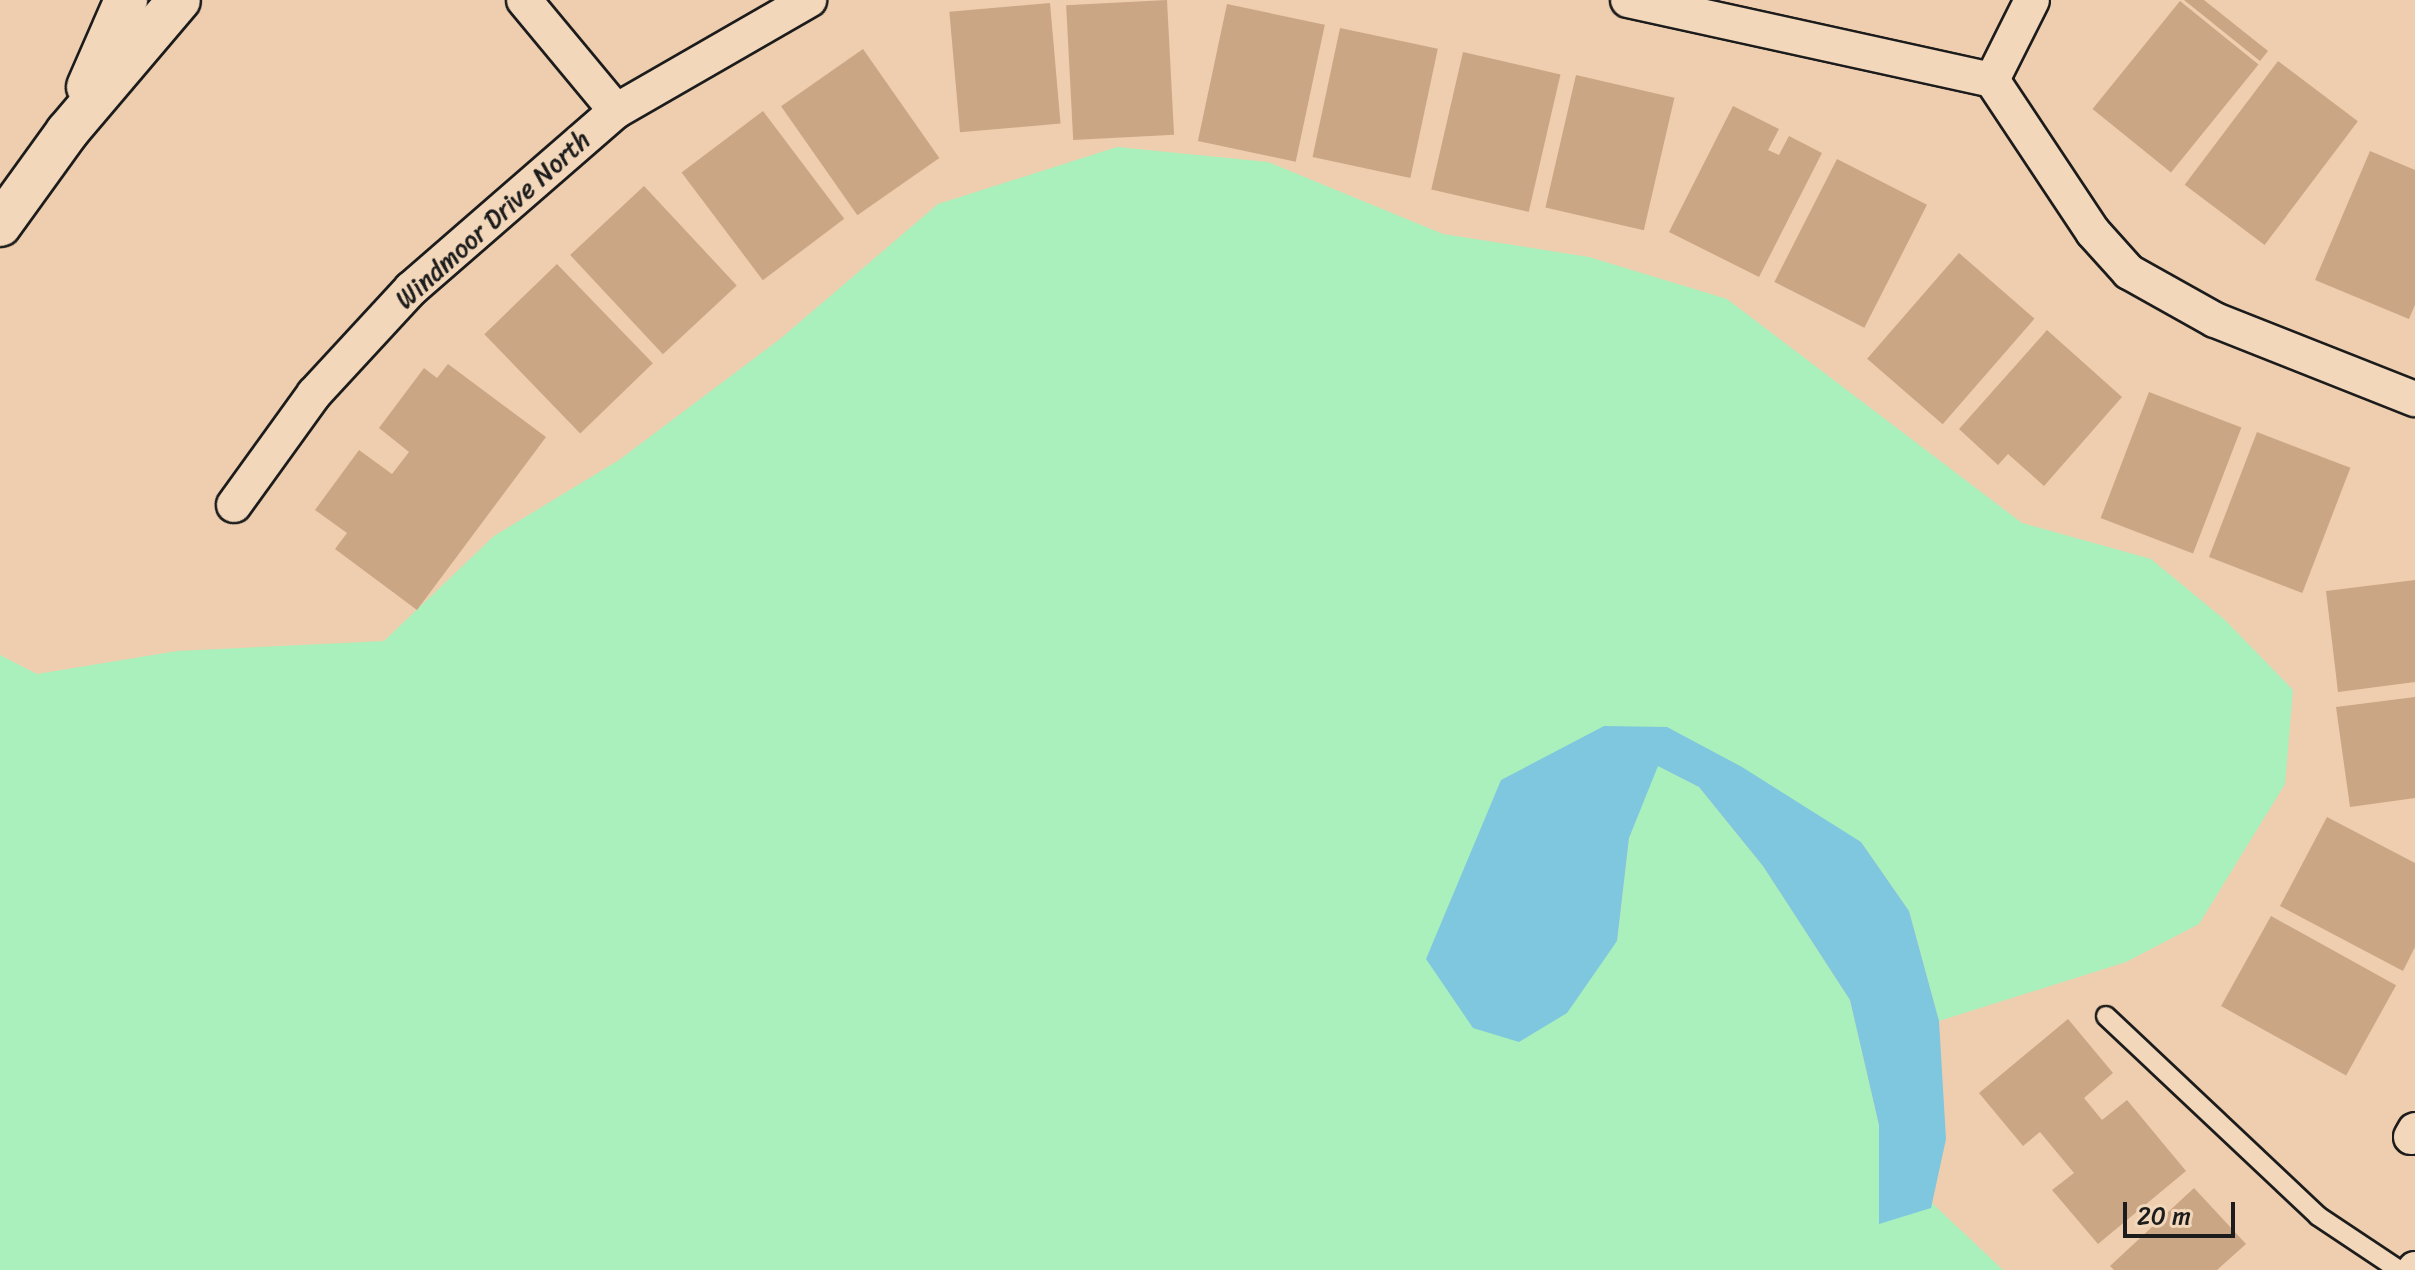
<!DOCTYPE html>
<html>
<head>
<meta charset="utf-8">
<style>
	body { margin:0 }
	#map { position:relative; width:2415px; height:1270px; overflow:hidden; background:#eeceae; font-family:Sriracha,sans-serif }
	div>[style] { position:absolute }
	.green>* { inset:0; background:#aaf0bc }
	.water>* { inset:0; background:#7ec7df }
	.building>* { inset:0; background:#cba685; transform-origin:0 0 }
	.roads { filter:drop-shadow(2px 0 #1c1c1c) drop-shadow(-2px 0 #1c1c1c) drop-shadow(0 2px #1c1c1c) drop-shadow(0 -2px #1c1c1c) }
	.service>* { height:18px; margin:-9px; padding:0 9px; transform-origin:9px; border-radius:9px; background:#f3d7ba }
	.minor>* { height:34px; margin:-17px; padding:0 17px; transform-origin:17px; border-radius:17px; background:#f3d7ba }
	.tertiary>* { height:42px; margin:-21px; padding:0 21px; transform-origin:21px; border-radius:21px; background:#f3d7ba }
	span { translate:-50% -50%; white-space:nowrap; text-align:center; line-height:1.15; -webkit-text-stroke:7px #f3d7ba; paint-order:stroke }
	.street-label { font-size:26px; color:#1c1c1c }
	.scale { position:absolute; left:2123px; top:1202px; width:112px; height:36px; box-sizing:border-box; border:4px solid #1c1c1c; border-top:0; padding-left:10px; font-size:24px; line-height:28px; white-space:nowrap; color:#1c1c1c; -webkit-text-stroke:6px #f3d7ba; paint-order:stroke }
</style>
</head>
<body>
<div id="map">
	<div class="green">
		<div style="clip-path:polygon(1117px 147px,1268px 162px,1443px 234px,1589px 257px,1727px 299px,2022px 523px,2151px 559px,2225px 620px,2293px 690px,2285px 784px,2199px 924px,2126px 962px,1939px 1021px,1909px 911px,1861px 842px,1604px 726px,1617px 941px,1629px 838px,1657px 765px,1699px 787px,1763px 866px,1850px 1000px,1879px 1125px,1879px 1223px,1932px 1203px,2003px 1270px,0 1270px,0 655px,37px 674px,177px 651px,384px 641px,494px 536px,619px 460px,780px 339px,938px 204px)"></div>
	</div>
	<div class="water">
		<div style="clip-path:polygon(1604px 726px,1667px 727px,1742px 767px,1861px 842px,1909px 911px,1939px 1021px,1946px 1139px,1931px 1208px,1879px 1224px,1879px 1125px,1850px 1000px,1763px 866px,1699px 787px,1658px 766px,1629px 838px,1617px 941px,1567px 1013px,1519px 1042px,1473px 1028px,1426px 959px,1501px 780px)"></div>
	</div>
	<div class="building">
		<div style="left:1167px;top:0;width:135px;height:101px;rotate:87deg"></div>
		<div style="clip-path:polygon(2184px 0,2204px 0,2268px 51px,2260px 61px)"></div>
		<div style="left:2180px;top:1px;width:101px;height:139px;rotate:39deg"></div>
		<div style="left:1050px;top:3px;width:121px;height:101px;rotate:85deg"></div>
		<div style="left:1227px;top:4px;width:100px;height:140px;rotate:12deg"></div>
		<div style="left:1340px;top:28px;width:100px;height:132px;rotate:12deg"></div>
		<div style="left:863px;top:49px;width:133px;height:100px;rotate:55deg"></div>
		<div style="left:1463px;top:52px;width:100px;height:141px;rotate:13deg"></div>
		<div style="left:2278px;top:61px;width:100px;height:155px;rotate:37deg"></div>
		<div style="left:1576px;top:75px;width:101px;height:136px;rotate:13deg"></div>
		<div style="clip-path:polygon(1733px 106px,1779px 129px,1768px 150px,1779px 155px,1789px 136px,1822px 153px,1759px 277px,1669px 232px)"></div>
		<div style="left:763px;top:111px;width:135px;height:102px;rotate:53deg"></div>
		<div style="clip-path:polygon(2370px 151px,2415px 170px,2415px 305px,2409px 319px,2315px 280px)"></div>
		<div style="left:1837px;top:159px;width:101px;height:138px;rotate:27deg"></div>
		<div style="left:644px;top:186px;width:136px;height:101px;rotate:47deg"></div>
		<div style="left:1959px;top:253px;width:100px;height:140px;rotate:41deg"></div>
		<div style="left:557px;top:264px;width:138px;height:101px;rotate:46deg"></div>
		<div style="clip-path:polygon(2047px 330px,2122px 397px,2044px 486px,2008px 454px,1998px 465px,1959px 429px)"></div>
		<div style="clip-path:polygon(448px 364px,546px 437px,417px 610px,335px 549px,347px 533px,315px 510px,359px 450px,392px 474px,409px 452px,379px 428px,424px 368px,437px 378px)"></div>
		<div style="left:2149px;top:392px;width:99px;height:135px;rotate:21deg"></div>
		<div style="left:2257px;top:432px;width:100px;height:134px;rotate:21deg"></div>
		<div style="clip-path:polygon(2415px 580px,2415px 682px,2338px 692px,2326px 591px)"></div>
		<div style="clip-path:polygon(2415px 697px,2415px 798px,2350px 807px,2336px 707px)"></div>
		<div style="clip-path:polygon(2327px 817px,2415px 863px,2415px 947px,2403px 971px,2280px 906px)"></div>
		<div style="left:2271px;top:916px;width:143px;height:103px;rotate:29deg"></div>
		<div style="clip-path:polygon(2068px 1019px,2113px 1073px,2084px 1098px,2102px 1120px,2127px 1100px,2186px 1171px,2098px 1244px,2052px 1190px,2074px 1173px,2040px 1132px,2023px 1146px,1979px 1093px)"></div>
		<div style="clip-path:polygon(2194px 1188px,2246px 1244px,2217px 1270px,2114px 1270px,2110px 1266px)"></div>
	</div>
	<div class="roads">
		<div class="service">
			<div style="left:2106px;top:1016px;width:291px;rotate:43.3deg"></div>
			<div style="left:2318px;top:1216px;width:97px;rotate:33.7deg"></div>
		</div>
		<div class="minor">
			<div style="left:524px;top:0;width:144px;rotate:50.3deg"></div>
			<div style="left:1628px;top:0;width:373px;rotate:12.4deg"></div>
			<div style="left:1992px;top:80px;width:182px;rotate:56.4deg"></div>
			<div style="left:2093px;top:232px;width:54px;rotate:48deg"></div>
			<div style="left:2129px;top:272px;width:98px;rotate:29.2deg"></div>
			<div style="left:2215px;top:320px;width:215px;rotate:21.6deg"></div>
			<div style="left:1992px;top:80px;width:89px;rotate:-63.4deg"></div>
			<div style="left:234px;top:505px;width:137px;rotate:-54.2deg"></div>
			<div style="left:314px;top:394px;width:143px;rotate:-47.3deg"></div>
			<div style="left:411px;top:289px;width:271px;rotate:-41deg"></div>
			<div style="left:616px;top:111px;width:223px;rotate:-29.9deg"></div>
			<div style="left:2411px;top:1137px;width:8px;rotate:-60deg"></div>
			<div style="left:2415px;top:1270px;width:1px;rotate:-90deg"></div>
		</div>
		<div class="tertiary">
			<div style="left:88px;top:87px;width:95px;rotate:-66.4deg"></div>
			<div style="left:0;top:225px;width:115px;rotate:-54.2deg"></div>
			<div style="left:67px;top:132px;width:173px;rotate:-49.7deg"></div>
		</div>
	</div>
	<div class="street-label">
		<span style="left:493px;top:220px;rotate:-42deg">Windmoor Drive North</span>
	</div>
	<div class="scale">20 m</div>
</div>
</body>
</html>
